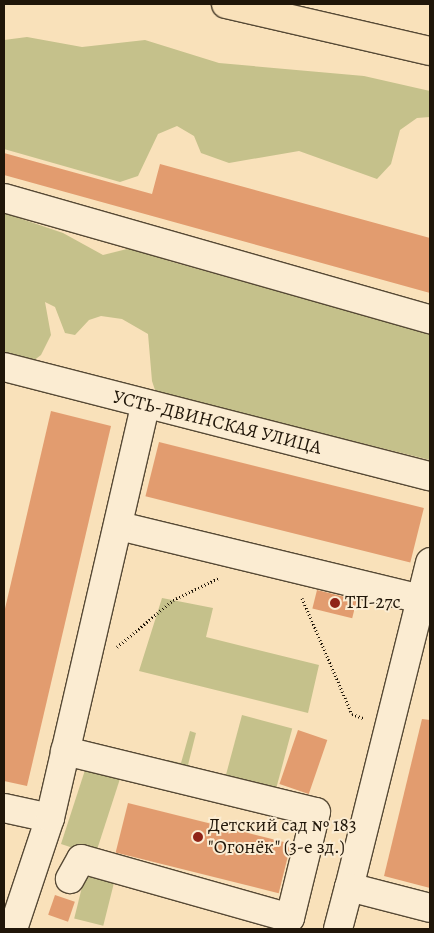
<!DOCTYPE html>
<html>
<head>
<meta charset="utf-8">
<style>
	body { margin:0 }
	#map { position:relative; width:434px; height:933px; overflow:hidden; background:#f9e1ba; font-family:Alegreya,serif }
	div>[style] { position:absolute }
	.green>* { inset:0; background:#c5c18b; transform-origin:0 0 }
	.building>* { inset:0; background:#e29c6f; transform-origin:0 0 }
	.path>* { height:3px; margin-top:-1.5px; transform-origin:0; background:repeating-linear-gradient(90deg,#201609 0 1px,transparent 0 3.5px) }
	.roads { filter:drop-shadow(1px 0 #564935) drop-shadow(-1px 0 #564935) drop-shadow(0 1px #564935) drop-shadow(0 -1px #564935) }
	.minor>* { height:28px; margin:-14px; padding:0 14px; transform-origin:14px; border-radius:14px; background:#fbecd2 }
	.major>* { height:28px; margin:-14px; padding:0 14px; transform-origin:14px; border-radius:14px; background:#f9e1ba }
	.dots>* { width:14px; height:14px; translate:-50% -50%; box-sizing:border-box; border:2px solid #fbecd2; border-radius:50% }
	span { translate:-50% -50%; white-space:nowrap; text-align:center; line-height:1.15; -webkit-text-stroke:4px #fbecd2; paint-order:stroke }
	.street-label { font-size:19px; color:#201609 }
	.poi-label { font-size:19px; color:#201609 }
	.left { translate:0 -50%; text-align:left }
	.frame { position:absolute; inset:0; border:5px solid #201609; pointer-events:none }
</style>
</head>
<body>
<div id="map">
	<div class="green">
		<div style="clip-path:polygon(27px 37px,82px 47px,145px 40px,219px 63px,364px 76px,430px 91px,430px 117px,417px 118px,400px 130px,391px 164px,377px 179px,299px 151px,229px 163px,201px 153px,194px 136px,177px 126px,158px 134px,138px 176px,120px 182px,4px 149px,4px 40px)"></div>
		<div style="clip-path:polygon(4px 213px,63px 233px,103px 255px,135px 247px,169px 261px,430px 334px,430px 460px,165px 395px,155px 390px,152px 381px,148px 334px,122px 319px,101px 316px,89px 320px,75px 335px,65px 333px,55px 307px,45px 302px,51px 335px,41px 355px,33px 361px,4px 353px)"></div>
		<div style="clip-path:polygon(162px 598px,213px 608px,206px 637px,319px 665px,308px 713px,139px 671px)"></div>
		<div style="left:242px;top:715px;width:52px;height:67px;rotate:15deg"></div>
		<div style="clip-path:polygon(190px 731px,196px 733px,188px 765px,209px 772px,206px 781px,166px 769px,168px 760px,181px 763px)"></div>
		<div style="left:86px;top:767px;width:36px;height:81px;rotate:18deg"></div>
		<div style="left:87px;top:867px;width:30px;height:53px;rotate:14deg"></div>
	</div>
	<div class="building">
		<div style="clip-path:polygon(4px 153px,152px 194px,160px 164px,430px 238px,430px 293px,4px 175px)"></div>
		<div style="clip-path:polygon(51px 411px,111px 426px,27px 786px,4px 781px,4px 613px)"></div>
		<div style="left:159px;top:442px;width:273px;height:56px;rotate:14deg"></div>
		<div style="left:317px;top:590px;width:41px;height:19px;rotate:14deg"></div>
		<div style="clip-path:polygon(422px 719px,430px 720px,430px 888px,384px 876px)"></div>
		<div style="left:298px;top:730px;width:31px;height:57px;rotate:19deg"></div>
		<div style="left:128px;top:803px;width:168px;height:51px;rotate:14deg"></div>
		<div style="left:55px;top:895px;width:21px;height:21px;rotate:19deg"></div>
	</div>
	<div class="path">
		<div style="left:302px;top:598px;width:126px;rotate:66.7deg"></div>
		<div style="left:352px;top:714px;width:12px;rotate:20deg"></div>
		<div style="left:117px;top:647px;width:73px;rotate:-40deg"></div>
		<div style="left:173px;top:600px;width:51px;rotate:-25.6deg"></div>
	</div>
	<div class="roads">
		<div class="minor">
			<div style="left:4px;top:198px;width:443px;rotate:15.9deg"></div>
			<div style="left:4px;top:367px;width:440px;rotate:14.4deg"></div>
			<div style="left:119px;top:526px;width:311px;rotate:13.6deg"></div>
			<div style="left:421px;top:599px;width:297px;rotate:104deg"></div>
			<div style="left:421px;top:599px;width:38px;rotate:-76deg"></div>
			<div style="left:65px;top:751px;width:258px;rotate:13.7deg"></div>
			<div style="left:316px;top:812px;width:109px;rotate:103.8deg"></div>
			<div style="left:290px;top:918px;width:217px;rotate:-164.2deg"></div>
			<div style="left:81px;top:859px;width:23px;rotate:119deg"></div>
			<div style="left:4px;top:808px;width:47px;rotate:12.3deg"></div>
			<div style="left:13px;top:929px;width:117px;rotate:-71.6deg"></div>
			<div style="left:50px;top:818px;width:424px;rotate:-77deg"></div>
			<div style="left:338px;top:929px;width:43px;rotate:-75.3deg"></div>
			<div style="left:349px;top:887px;width:84px;rotate:14.5deg"></div>
		</div>
		<div class="major">
			<div style="left:226px;top:4px;width:209px;rotate:13deg"></div>
		</div>
	</div>
	<div class="dots">
		<div style="left:335px;top:603px;background:#8f2418"></div>
		<div style="left:198px;top:837px;background:#8f2418"></div>
	</div>
	<div class="street-label">
		<span style="left:217px;top:423px;rotate:14deg">УСТЬ-ДВИНСКАЯ УЛИЦА</span>
	</div>
	<div class="poi-label">
		<span class="left" style="left:345px;top:603px">ТП-27c</span>
		<span class="left" style="left:208px;top:837px">Детский сад № 183<br>"Огонёк" (3-е зд.)</span>
	</div>
	<div class="frame"></div>
</div>
</body>
</html>
